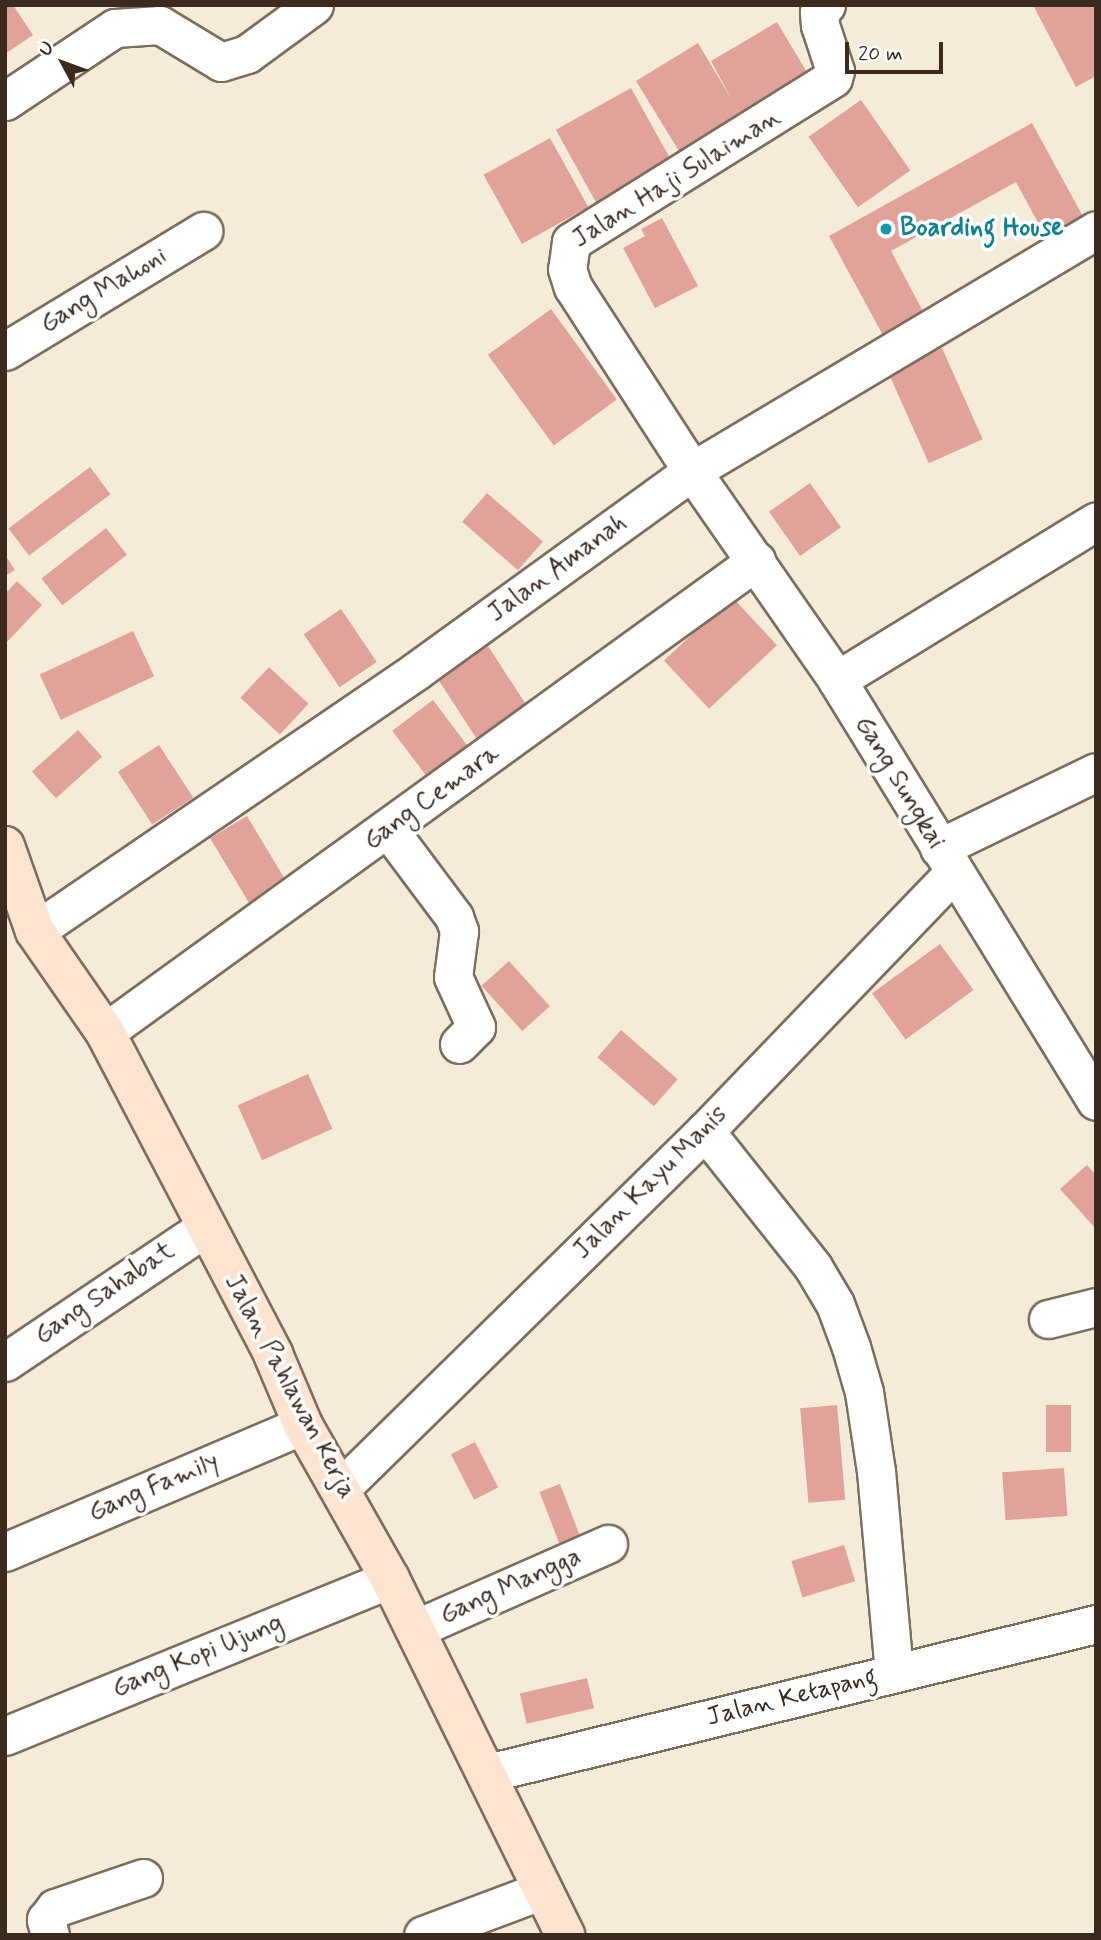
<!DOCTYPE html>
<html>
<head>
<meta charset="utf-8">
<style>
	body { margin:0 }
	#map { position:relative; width:1101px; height:1940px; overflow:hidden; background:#f4ecd8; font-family:Mynerve,sans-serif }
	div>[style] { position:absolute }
	.building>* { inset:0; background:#e1a399; transform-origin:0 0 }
	.roads { filter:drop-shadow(2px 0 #7c6e5f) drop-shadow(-2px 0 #7c6e5f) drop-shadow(0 2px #7c6e5f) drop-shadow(0 -2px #7c6e5f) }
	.street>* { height:37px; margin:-18.5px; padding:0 18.5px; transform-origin:18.5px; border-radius:18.5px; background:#fff }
	.secondary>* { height:38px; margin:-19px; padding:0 19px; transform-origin:19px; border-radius:19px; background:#fde4d1 }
	.dots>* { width:19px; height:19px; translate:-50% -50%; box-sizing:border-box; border:4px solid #fff; border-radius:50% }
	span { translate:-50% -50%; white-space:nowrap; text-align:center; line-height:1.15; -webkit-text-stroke:7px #fff; paint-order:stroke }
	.street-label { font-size:26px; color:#3b2a1e }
	.culture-label { font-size:26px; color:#0d838f; font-weight:700 }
	.left { translate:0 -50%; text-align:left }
	.frame { position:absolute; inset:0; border:7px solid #3b2a1e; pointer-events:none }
	.north { position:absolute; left:28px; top:28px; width:70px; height:70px; -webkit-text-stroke:5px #fff; paint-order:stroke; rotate:311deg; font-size:19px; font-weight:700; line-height:28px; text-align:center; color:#3b2a1e }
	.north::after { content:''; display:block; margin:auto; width:24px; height:32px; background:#3b2a1e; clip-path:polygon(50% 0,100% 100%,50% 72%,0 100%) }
	.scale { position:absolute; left:845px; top:42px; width:98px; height:32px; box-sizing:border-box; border:4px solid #3b2a1e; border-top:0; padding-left:9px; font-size:21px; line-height:24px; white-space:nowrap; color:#3b2a1e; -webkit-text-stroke:5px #fff; paint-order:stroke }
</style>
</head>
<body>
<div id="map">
	<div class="building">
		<div style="clip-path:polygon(5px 5px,13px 5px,33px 35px,5px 54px)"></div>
		<div style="clip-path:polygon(1033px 5px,1096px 5px,1096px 76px,1076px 87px)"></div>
		<div style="clip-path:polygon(777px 22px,811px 79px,682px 156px,636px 81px,698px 43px,732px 100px,711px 61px)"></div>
		<div style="left:631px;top:88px;width:93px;height:86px;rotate:61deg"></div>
		<div style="left:861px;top:100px;width:86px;height:64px;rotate:55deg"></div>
		<div style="clip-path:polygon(1032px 123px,1086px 222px,1049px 243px,1016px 182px,891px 251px,926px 317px,885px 339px,829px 236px)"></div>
		<div style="left:550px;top:138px;width:79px;height:76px;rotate:61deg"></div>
		<div style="clip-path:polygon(662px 218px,698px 286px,655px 308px,623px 248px,645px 236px,641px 229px)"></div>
		<div style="left:551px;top:309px;width:112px;height:78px;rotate:54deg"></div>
		<div style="left:942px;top:348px;width:100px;height:59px;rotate:66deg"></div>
		<div style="left:90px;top:467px;width:34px;height:102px;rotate:53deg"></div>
		<div style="left:810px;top:483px;width:54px;height:50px;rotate:55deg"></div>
		<div style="left:487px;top:493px;width:74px;height:38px;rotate:41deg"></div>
		<div style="left:106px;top:528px;width:34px;height:82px;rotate:52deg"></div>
		<div style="clip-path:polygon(5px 555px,15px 570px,5px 576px)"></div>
		<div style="clip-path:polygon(17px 581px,42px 605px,5px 644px,5px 594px)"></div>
		<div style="left:732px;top:597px;width:66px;height:93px;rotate:47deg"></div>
		<div style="left:341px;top:609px;width:64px;height:45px;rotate:56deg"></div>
		<div style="left:133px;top:631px;width:50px;height:103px;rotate:65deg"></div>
		<div style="left:488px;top:646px;width:73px;height:60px;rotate:57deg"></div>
		<div style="left:269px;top:667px;width:54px;height:42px;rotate:43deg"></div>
		<div style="left:433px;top:700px;width:68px;height:51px;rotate:53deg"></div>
		<div style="left:78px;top:730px;width:36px;height:62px;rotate:48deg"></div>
		<div style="left:159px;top:745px;width:63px;height:49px;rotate:57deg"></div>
		<div style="left:247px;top:816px;width:80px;height:43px;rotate:59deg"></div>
		<div style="left:940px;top:944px;width:57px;height:84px;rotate:54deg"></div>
		<div style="left:509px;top:961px;width:61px;height:37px;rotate:48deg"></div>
		<div style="left:621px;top:1030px;width:75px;height:36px;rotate:41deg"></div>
		<div style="left:308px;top:1074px;width:60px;height:77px;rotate:66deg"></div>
		<div style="clip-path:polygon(1087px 1165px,1096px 1175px,1096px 1229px,1060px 1189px)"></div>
		<div style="left:837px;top:1405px;width:95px;height:37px;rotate:85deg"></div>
		<div style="left:1046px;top:1405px;width:25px;height:47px"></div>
		<div style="left:475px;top:1442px;width:51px;height:27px;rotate:63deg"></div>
		<div style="left:1064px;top:1468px;width:48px;height:62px;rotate:86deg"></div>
		<div style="left:560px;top:1484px;width:57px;height:22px;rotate:69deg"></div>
		<div style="left:844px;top:1545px;width:38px;height:55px;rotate:73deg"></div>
		<div style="left:587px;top:1678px;width:31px;height:69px;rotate:77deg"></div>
	</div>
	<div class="roads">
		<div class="street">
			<div style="left:826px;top:5px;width:10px;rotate:135deg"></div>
			<div style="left:819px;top:12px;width:13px;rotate:86deg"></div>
			<div style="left:820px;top:25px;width:48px;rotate:71.9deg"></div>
			<div style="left:835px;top:71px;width:7px;rotate:106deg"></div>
			<div style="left:833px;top:78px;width:309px;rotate:148deg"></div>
			<div style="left:571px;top:242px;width:27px;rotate:98deg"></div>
			<div style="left:567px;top:269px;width:19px;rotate:72deg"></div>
			<div style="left:573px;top:287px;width:219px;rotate:57.1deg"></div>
			<div style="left:692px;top:471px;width:254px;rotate:55.2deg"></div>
			<div style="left:837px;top:680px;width:494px;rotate:58.4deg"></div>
			<div style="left:5px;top:101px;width:132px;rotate:-33.6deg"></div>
			<div style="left:115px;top:28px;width:45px;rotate:-3.8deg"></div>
			<div style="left:160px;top:25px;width:71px;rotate:31.2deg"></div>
			<div style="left:221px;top:62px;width:27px;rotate:-17deg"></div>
			<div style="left:247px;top:54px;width:83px;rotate:-36.2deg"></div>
			<div style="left:5px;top:351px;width:232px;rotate:-31.2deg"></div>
			<div style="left:837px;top:680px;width:304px;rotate:-31.5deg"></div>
			<div style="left:389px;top:830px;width:109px;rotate:53.2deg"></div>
			<div style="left:454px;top:917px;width:15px;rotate:70deg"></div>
			<div style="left:459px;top:931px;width:46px;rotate:97.4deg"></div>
			<div style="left:453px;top:977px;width:55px;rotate:65.3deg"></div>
			<div style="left:476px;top:1027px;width:24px;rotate:135deg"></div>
			<div style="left:939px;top:848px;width:174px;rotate:-25.8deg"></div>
			<div style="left:35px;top:931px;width:461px;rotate:-34.3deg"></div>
			<div style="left:416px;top:671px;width:341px;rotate:-35.9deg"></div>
			<div style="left:692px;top:471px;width:470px;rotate:-30.8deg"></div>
			<div style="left:105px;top:1032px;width:804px;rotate:-35.89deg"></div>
			<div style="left:705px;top:1131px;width:174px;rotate:51.5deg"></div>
			<div style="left:813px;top:1267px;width:43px;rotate:59.3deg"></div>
			<div style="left:835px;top:1304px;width:46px;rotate:69.6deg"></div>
			<div style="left:851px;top:1347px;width:47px;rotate:73.9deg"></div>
			<div style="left:864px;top:1392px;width:80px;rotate:81.4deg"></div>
			<div style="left:876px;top:1471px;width:203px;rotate:84.9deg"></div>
			<div style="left:1048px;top:1319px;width:49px;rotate:-14deg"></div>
			<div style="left:5px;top:1362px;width:242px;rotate:-33.9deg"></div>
			<div style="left:342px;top:1487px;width:508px;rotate:-44.44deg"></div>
			<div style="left:705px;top:1131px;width:358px;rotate:-46.1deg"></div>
			<div style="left:5px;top:1552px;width:324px;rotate:-23.1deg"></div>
			<div style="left:415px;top:1629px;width:211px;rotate:-23.8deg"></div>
			<div style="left:5px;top:1736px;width:416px;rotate:-22.2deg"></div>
			<div style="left:488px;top:1773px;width:626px;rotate:-13.77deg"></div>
			<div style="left:50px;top:1935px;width:16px;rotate:-105deg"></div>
			<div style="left:46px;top:1920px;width:15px;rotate:-53deg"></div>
			<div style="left:55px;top:1908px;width:93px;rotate:-18.8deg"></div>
			<div style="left:423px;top:1935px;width:128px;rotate:-20.6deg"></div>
		</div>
		<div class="secondary">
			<div style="left:5px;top:846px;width:90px;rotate:70.6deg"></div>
			<div style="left:35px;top:931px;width:123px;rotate:55.3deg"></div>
			<div style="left:105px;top:1032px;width:363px;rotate:62.4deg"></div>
			<div style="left:273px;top:1354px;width:77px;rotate:67.1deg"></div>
			<div style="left:303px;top:1425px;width:177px;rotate:60.5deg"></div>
			<div style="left:390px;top:1579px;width:397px;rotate:63.8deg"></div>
		</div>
	</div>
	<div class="dots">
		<div style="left:886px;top:229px;background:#0f9aa8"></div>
	</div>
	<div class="street-label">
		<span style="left:677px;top:179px;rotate:-32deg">Jalan Haji Sulaiman</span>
		<span style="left:104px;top:291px;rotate:-31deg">Gang Mahoni</span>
		<span style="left:558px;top:569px;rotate:-36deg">Jalan Amanah</span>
		<span style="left:899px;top:783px;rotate:59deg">Gang Sungkai</span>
		<span style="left:432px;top:798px;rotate:-36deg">Gang Cemara</span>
		<span style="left:651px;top:1183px;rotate:-45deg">Jalan Kayu Manis</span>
		<span style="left:105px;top:1294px;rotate:-34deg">Gang Sahabat</span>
		<span style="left:289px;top:1387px;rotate:62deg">Jalan Pahlawan Kerja</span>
		<span style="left:154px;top:1488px;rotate:-23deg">Gang Family</span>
		<span style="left:511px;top:1587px;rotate:-24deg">Gang Mangga</span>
		<span style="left:198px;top:1657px;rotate:-22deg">Gang Kopi Ujung</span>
		<span style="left:792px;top:1698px;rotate:-14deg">Jalan Ketapang</span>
	</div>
	<div class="culture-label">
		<span class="left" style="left:900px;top:229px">Boarding House</span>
	</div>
	<div class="frame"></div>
	<div class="north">U</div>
	<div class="scale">20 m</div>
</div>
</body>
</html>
